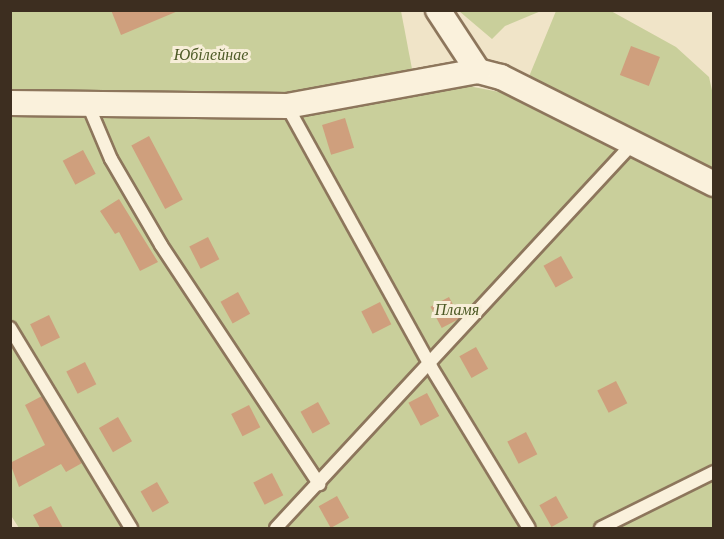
<!DOCTYPE html>
<html>
<head>
<meta charset="utf-8">
<style>
	body { margin:0 }
	#map { position:relative; width:724px; height:539px; overflow:hidden; background:#f0e4c8; font-family:"Libre Baskerville",serif }
	div>[style] { position:absolute }
	.green>* { inset:0; background:#c9cf9b }
	.building>* { inset:0; background:#cf9f7d; transform-origin:0 0 }
	.roads { filter:drop-shadow(2px 0 #8d765c) drop-shadow(-2px 0 #8d765c) drop-shadow(0 2px #8d765c) drop-shadow(0 -2px #8d765c) }
	.service>* { height:12px; margin:-6px; padding:0 6px; transform-origin:6px; border-radius:6px; background:#faf1dc }
	.minor>* { height:24px; margin:-12px; padding:0 12px; transform-origin:12px; border-radius:12px; background:#faf1dc }
	span { translate:-50% -50%; white-space:nowrap; text-align:center; line-height:1.15; -webkit-text-stroke:6px #f7eed8; paint-order:stroke }
	.park-label { font-size:16px; color:#4d5a26; font-style:italic }
	.frame { position:absolute; inset:0; border:12px solid #3d2e20; pointer-events:none }
</style>
</head>
<body>
<div id="map">
	<div class="green">
		<div style="clip-path:polygon(11px 11px,401px 11px,412px 69px,265px 97px,11px 94px)"></div>
		<div style="clip-path:polygon(459px 11px,541px 11px,505px 26px,492px 39px)"></div>
		<div style="clip-path:polygon(556px 11px,611px 11px,676px 47px,709px 77px,713px 95px,713px 528px,19px 528px,10px 514px,10px 114px,287px 114px,463px 85px,521px 96px)"></div>
	</div>
	<div class="building">
		<div style="clip-path:polygon(111px 10px,178px 10px,178px 11px,121px 35px)"></div>
		<div style="left:631px;top:46px;width:31px;height:31px;rotate:21deg"></div>
		<div style="left:345px;top:118px;width:31px;height:24px;rotate:73deg"></div>
		<div style="left:149px;top:136px;width:72px;height:20px;rotate:62deg"></div>
		<div style="left:83px;top:150px;width:27px;height:23px;rotate:62deg"></div>
		<div style="clip-path:polygon(119px 199px,158px 262px,140px 271px,119px 232px,115px 234px,100px 211px)"></div>
		<div style="left:208px;top:237px;width:25px;height:21px;rotate:63deg"></div>
		<div style="left:561px;top:256px;width:25px;height:20px;rotate:61deg"></div>
		<div style="left:238px;top:292px;width:25px;height:20px;rotate:61deg"></div>
		<div style="left:449px;top:297px;width:24px;height:21px;rotate:62deg"></div>
		<div style="left:380px;top:302px;width:25px;height:21px;rotate:63deg"></div>
		<div style="left:49px;top:315px;width:25px;height:21px;rotate:64deg"></div>
		<div style="left:476px;top:347px;width:25px;height:19px;rotate:61deg"></div>
		<div style="left:85px;top:362px;width:25px;height:21px;rotate:63deg"></div>
		<div style="left:616px;top:381px;width:25px;height:21px;rotate:63deg"></div>
		<div style="left:427px;top:393px;width:26px;height:21px;rotate:62deg"></div>
		<div style="clip-path:polygon(42px 396px,82px 463px,66px 472px,61px 464px,19px 487px,10px 463px,45px 445px,25px 405px)"></div>
		<div style="left:318px;top:402px;width:25px;height:20px;rotate:61deg"></div>
		<div style="left:249px;top:405px;width:25px;height:20px;rotate:63deg"></div>
		<div style="left:118px;top:417px;width:28px;height:22px;rotate:60deg"></div>
		<div style="left:526px;top:432px;width:25px;height:21px;rotate:63deg"></div>
		<div style="left:272px;top:473px;width:25px;height:21px;rotate:63deg"></div>
		<div style="left:157px;top:482px;width:24px;height:19px;rotate:60deg"></div>
		<div style="left:337px;top:496px;width:25px;height:21px;rotate:61deg"></div>
		<div style="left:556px;top:496px;width:25px;height:19px;rotate:61deg"></div>
		<div style="clip-path:polygon(51px 506px,63px 528px,40px 528px,33px 515px)"></div>
	</div>
	<div class="roads">
		<div class="service">
			<div style="left:287px;top:106px;width:298px;rotate:61.1deg"></div>
			<div style="left:431px;top:367px;width:188px;rotate:58.7deg"></div>
			<div style="left:89px;top:107px;width:56px;rotate:67.1deg"></div>
			<div style="left:111px;top:159px;width:99px;rotate:59.8deg"></div>
			<div style="left:161px;top:245px;width:287px;rotate:56.5deg"></div>
			<div style="left:10px;top:328px;width:234px;rotate:58.8deg"></div>
			<div style="left:276px;top:528px;width:526px;rotate:-47.16deg"></div>
			<div style="left:601px;top:528px;width:126px;rotate:-26.4deg"></div>
		</div>
		<div class="minor">
			<div style="left:438px;top:10px;width:73px;rotate:56.7deg"></div>
			<div style="left:10px;top:103px;width:277px;rotate:0.6deg"></div>
			<div style="left:287px;top:106px;width:194px;rotate:-10.4deg"></div>
			<div style="left:478px;top:71px;width:24px;rotate:15deg"></div>
			<div style="left:501px;top:77px;width:238px;rotate:26.7deg"></div>
		</div>
	</div>
	<div class="park-label">
		<span style="left:211px;top:54px">Юбілейнае</span>
		<span style="left:457px;top:309px">Пламя</span>
	</div>
	<div class="frame"></div>
</div>
</body>
</html>
